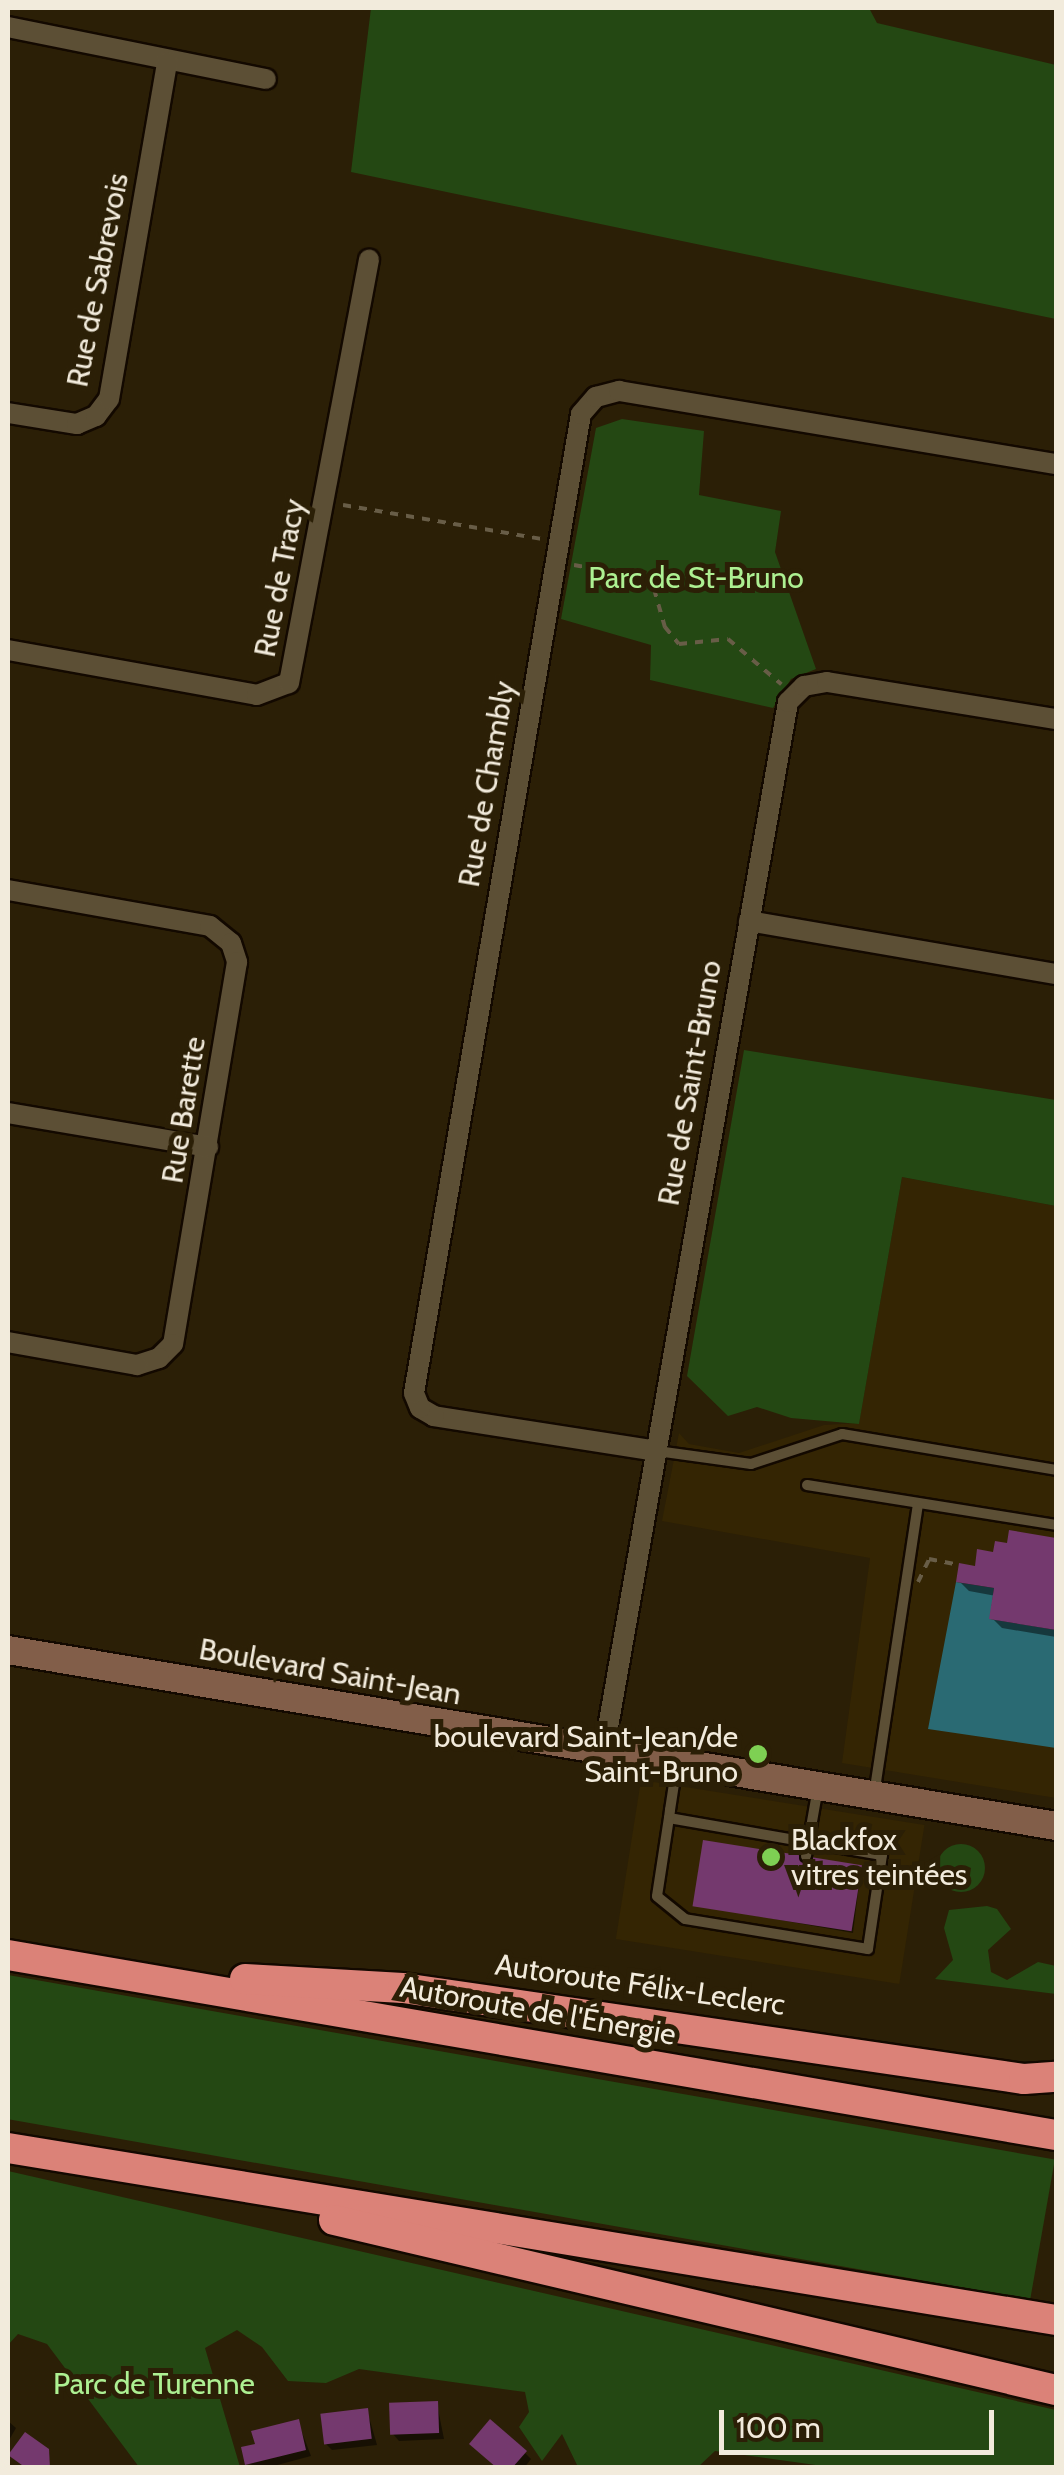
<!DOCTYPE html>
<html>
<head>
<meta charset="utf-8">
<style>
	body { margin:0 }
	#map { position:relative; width:1064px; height:2475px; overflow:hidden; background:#2b1f06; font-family:Cabin,sans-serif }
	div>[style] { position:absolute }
	.built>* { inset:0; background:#342503; transform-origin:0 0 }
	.green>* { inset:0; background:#244813; transform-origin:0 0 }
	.round { border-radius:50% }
	.water>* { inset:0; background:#2a6a73 }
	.shadow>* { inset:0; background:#0007 }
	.building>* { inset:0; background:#74396e; transform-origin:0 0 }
	.path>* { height:4px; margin-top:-2px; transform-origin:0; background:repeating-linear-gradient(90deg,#685d47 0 8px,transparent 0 16px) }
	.roads { filter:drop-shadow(2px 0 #130900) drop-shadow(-2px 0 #130900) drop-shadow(0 2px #130900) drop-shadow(0 -2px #130900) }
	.lane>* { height:10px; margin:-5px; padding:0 5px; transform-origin:5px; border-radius:5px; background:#5c4f35 }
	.street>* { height:20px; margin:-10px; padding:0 10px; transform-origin:10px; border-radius:10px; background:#5c4f35 }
	.secondary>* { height:28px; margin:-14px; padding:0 14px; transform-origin:14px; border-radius:14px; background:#825e49 }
	.highway>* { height:30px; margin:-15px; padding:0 15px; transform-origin:15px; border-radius:15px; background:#db8278 }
	.dots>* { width:28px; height:28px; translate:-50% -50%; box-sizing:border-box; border:5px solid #2b1f06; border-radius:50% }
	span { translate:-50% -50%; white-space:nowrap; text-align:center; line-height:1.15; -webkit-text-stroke:10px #2b1f06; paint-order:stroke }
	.street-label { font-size:30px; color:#f2ebdc }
	.park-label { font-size:30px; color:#adf092 }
	.poi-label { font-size:30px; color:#f2ebdc }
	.right { translate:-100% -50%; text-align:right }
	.left { translate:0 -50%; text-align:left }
	.frame { position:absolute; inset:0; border:10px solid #f2ebdc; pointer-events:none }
	.scale { position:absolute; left:719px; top:2410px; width:275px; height:45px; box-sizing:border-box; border:5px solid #f2ebdc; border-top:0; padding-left:12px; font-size:30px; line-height:35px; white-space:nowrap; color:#f2ebdc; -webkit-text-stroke:8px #2b1f06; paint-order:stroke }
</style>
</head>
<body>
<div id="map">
	<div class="built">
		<div style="clip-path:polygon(902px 1177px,1056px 1206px,1056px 1798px,842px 1763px,870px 1558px,662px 1521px,679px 1433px,689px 1444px,739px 1453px,824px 1425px,859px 1423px)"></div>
		<div style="left:641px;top:1780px;width:287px;height:161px;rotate:9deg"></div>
	</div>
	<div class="green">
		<div style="clip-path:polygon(371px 8px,869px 8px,877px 23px,1056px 65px,1056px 319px,351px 172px)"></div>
		<div style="clip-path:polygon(622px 419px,704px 431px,699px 495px,781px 511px,775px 552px,816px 669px,791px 679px,773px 708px,650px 680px,651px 645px,561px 619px,596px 428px)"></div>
		<div style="clip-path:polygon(744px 1050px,1056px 1100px,1056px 1206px,902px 1177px,859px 1424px,791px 1418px,757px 1407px,728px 1416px,687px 1376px)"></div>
		<div class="round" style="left:937px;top:1844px;width:48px;height:48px"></div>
		<div style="clip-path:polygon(987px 1906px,997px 1909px,1011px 1929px,988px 1950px,991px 1972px,1007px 1980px,1038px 1962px,1056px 1966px,1056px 1994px,935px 1979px,953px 1960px,944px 1928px,949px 1910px)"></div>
		<div style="left:8px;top:1975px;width:1063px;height:142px;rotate:10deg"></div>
		<div style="clip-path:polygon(8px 2171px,1056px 2410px,1056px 2467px,837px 2468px,715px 2451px,698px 2467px,578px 2467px,562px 2434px,542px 2461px,519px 2427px,529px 2412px,525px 2392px,359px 2369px,326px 2383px,288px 2381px,262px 2347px,237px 2330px,205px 2348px,240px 2467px,139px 2467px,47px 2344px,18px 2334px,8px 2345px)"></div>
	</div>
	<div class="water">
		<div style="clip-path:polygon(956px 1582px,994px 1588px,990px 1619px,1056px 1630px,1056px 1748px,928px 1729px)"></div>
	</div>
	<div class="shadow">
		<div style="clip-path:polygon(1011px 1533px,1056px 1540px,1056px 1637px,1002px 1628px,992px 1618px,996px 1596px,969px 1591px,959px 1581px,1009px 1546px)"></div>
		<div style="clip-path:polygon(861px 1868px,853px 1933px,695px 1905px)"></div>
		<div style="clip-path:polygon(437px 2404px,444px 2439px,399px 2441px,393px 2434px)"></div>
		<div style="clip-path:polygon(367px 2410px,377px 2445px,332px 2450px,326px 2444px)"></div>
		<div style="clip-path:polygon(8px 2421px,16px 2428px,8px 2442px)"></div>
		<div style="clip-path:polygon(298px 2422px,311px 2456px,266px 2468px,248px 2464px)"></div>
		<div style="clip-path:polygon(525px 2453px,531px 2459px,524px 2468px,500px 2468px)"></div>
	</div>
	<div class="building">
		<div style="clip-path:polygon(1009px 1530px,1056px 1538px,1056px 1630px,989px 1619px,994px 1588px,956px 1582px,959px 1563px,975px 1566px,977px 1549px,993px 1552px,995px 1541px,1007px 1543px)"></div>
		<div style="left:703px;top:1840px;width:161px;height:67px;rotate:9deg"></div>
		<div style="left:438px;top:2401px;width:32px;height:49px;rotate:88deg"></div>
		<div style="left:368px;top:2408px;width:31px;height:48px;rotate:83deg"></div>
		<div style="clip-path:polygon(299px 2419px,306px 2450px,245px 2465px,241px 2447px,255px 2444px,251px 2431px)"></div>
		<div style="clip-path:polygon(490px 2419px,527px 2451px,512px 2468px,497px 2468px,469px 2444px)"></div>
		<div style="clip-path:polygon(25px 2432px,49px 2449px,50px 2468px,26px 2468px,8px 2455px)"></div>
	</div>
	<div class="path">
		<div style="left:343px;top:505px;width:201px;rotate:9.7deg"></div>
		<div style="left:574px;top:565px;width:55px;rotate:10.5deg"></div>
		<div style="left:628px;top:575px;width:30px;rotate:28deg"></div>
		<div style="left:654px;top:589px;width:40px;rotate:74deg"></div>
		<div style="left:665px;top:627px;width:22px;rotate:51deg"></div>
		<div style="left:679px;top:644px;width:49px;rotate:-5.8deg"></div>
		<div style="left:728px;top:639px;width:70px;rotate:40.3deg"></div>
		<div style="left:918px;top:1582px;width:25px;rotate:-64deg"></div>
		<div style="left:929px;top:1559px;width:31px;rotate:11deg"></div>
	</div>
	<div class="roads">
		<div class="lane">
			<div style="left:657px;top:1451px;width:95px;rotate:7.9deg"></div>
			<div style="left:751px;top:1464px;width:96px;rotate:-18.2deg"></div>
			<div style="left:842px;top:1434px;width:217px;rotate:9.5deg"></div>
			<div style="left:807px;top:1485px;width:252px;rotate:9.1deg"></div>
			<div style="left:874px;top:1795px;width:294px;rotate:-81.4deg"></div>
			<div style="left:669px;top:1818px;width:216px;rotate:9.9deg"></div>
			<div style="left:882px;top:1855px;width:95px;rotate:98.5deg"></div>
			<div style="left:868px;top:1949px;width:185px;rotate:-170.7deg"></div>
			<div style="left:685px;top:1919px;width:36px;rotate:-141deg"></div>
			<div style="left:657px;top:1896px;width:79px;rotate:-81.3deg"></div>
			<div style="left:669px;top:1818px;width:8px;rotate:-83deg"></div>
			<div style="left:670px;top:1810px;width:47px;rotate:-81.3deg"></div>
			<div style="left:806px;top:1856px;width:70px;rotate:-80.1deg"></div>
		</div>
		<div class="street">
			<div style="left:8px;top:27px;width:263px;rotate:11.4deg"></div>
			<div style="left:8px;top:413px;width:70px;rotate:9.1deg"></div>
			<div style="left:77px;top:424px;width:21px;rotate:-23deg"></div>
			<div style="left:96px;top:416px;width:21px;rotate:-53deg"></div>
			<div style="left:109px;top:399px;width:342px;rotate:-80.2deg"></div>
			<div style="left:8px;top:650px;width:253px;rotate:10.2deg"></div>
			<div style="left:257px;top:695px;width:34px;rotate:-21deg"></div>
			<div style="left:289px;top:683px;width:431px;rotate:-79.3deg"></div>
			<div style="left:8px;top:890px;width:205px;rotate:10.1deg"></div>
			<div style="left:210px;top:926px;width:27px;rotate:39deg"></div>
			<div style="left:231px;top:943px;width:20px;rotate:72deg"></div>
			<div style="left:237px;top:962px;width:387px;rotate:99.5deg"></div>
			<div style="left:173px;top:1344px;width:20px;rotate:135deg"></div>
			<div style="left:159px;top:1358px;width:23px;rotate:162deg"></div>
			<div style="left:137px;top:1365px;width:131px;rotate:-169.9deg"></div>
			<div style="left:749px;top:921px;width:312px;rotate:9.8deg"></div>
			<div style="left:8px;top:1113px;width:203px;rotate:9.6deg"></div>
			<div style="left:657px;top:1451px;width:226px;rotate:-171.1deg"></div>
			<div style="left:434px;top:1416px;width:16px;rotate:-150deg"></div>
			<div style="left:420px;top:1408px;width:16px;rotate:-112deg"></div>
			<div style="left:414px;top:1393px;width:993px;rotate:-80.32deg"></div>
			<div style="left:581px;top:414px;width:23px;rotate:-49deg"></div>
			<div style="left:596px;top:397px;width:24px;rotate:-15deg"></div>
			<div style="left:619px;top:391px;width:443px;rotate:9.5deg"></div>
			<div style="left:604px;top:1750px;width:1064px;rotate:-80.04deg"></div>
			<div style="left:788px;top:702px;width:23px;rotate:-45deg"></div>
			<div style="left:804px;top:686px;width:23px;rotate:-10deg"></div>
			<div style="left:827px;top:682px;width:232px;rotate:9.2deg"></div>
		</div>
		<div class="secondary">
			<div style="left:8px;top:1650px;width:1063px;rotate:9.53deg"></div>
		</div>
		<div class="highway">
			<div style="left:8px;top:1955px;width:1063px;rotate:9.75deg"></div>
			<div style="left:245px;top:1979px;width:158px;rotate:3.3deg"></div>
			<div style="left:403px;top:1988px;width:628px;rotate:8.34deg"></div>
			<div style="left:1024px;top:2079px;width:32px;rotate:-4deg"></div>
			<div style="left:8px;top:2148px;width:1062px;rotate:9.32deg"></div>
			<div style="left:334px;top:2220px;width:742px;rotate:13.25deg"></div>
		</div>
	</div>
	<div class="dots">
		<div style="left:758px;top:1754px;background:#7ed053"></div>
		<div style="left:771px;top:1857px;background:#7ed053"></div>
	</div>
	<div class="street-label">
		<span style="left:98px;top:280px;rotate:-79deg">Rue de Sabrevois</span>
		<span style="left:280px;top:578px;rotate:-79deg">Rue de Tracy</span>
		<span style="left:487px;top:784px;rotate:-80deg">Rue de Chambly</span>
		<span style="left:690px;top:1083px;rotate:-80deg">Rue de Saint-Bruno</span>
		<span style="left:184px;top:1110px;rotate:-81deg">Rue Barette</span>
		<span style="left:330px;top:1672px;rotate:10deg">Boulevard Saint-Jean</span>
		<span style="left:640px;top:1985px;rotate:8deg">Autoroute Félix-Leclerc</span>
		<span style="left:538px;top:2011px;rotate:10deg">Autoroute de l'Énergie</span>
	</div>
	<div class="park-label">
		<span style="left:696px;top:578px">Parc de St-Bruno</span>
		<span style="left:154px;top:2384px">Parc de Turenne</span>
	</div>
	<div class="poi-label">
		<span class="right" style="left:738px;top:1754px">boulevard Saint-Jean/de<br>Saint-Bruno</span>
		<span class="left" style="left:791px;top:1857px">Blackfox<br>vitres teintées</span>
	</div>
	<div class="frame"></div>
	<div class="scale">100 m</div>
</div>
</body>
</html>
